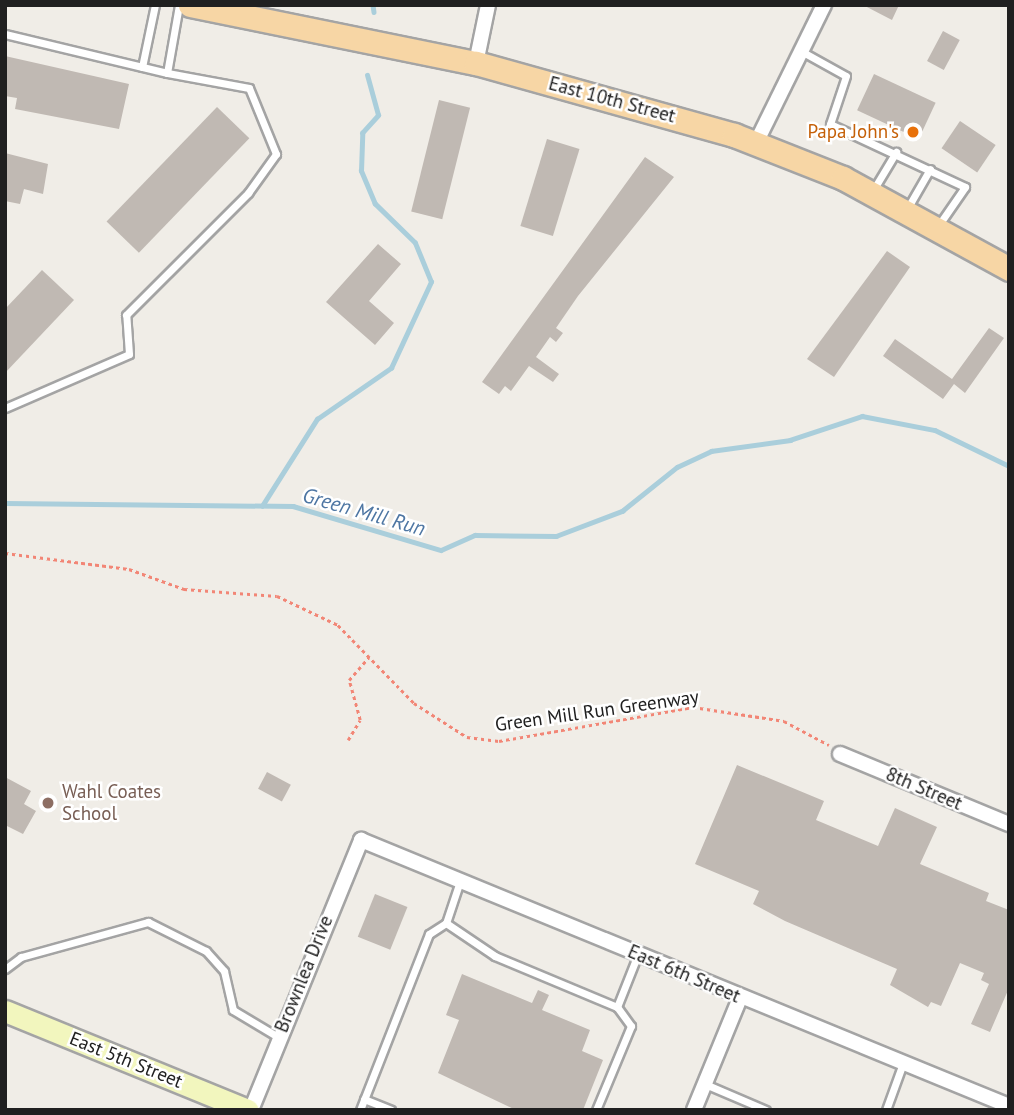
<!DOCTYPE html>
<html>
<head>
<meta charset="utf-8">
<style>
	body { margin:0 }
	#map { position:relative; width:1014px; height:1115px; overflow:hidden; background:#f0ede7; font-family:"PT Sans",sans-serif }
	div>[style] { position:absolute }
	.stream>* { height:4.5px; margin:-2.25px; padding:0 2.25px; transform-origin:2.25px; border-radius:2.25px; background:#aacedb }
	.building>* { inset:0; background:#c0b9b3; transform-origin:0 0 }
	.path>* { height:2.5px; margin-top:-1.25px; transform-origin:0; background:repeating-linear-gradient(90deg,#f28676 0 3.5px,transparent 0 7px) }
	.roads { filter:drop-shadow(2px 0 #a4a4a4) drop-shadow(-2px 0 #a4a4a4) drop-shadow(0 2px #a4a4a4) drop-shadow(0 -2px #a4a4a4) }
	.service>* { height:7px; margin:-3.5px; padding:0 3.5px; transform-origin:3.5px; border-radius:3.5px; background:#fff }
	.minor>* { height:14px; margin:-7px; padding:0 7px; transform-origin:7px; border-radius:7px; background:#fff }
	.secondary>* { height:21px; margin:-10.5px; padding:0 10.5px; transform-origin:10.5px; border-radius:10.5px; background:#f2f6be }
	.primary>* { height:23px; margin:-11.5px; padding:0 11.5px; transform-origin:11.5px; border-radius:11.5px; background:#f7d6a5 }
	.dots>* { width:19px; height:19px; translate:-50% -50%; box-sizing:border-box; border:4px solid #fff; border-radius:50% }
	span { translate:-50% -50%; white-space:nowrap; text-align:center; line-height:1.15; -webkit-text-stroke:5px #fff; paint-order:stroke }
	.street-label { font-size:19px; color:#202020 }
	.food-label { font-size:19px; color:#c56008 }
	.right { translate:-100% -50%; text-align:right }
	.education-label { font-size:19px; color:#785e54 }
	.left { translate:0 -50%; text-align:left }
	.water-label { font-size:21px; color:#4e76a3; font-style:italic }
	.frame { position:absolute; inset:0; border:7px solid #202020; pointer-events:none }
</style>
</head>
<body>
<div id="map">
	<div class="stream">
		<div style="left:373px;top:5px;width:7px;rotate:82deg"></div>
		<div style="left:5px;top:503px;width:288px;rotate:0.6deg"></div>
		<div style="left:293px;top:506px;width:154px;rotate:16.6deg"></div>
		<div style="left:441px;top:550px;width:37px;rotate:-24deg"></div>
		<div style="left:475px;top:535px;width:81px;rotate:0.7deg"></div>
		<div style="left:556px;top:536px;width:71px;rotate:-20.7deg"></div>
		<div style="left:622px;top:511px;width:70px;rotate:-38.7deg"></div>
		<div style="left:677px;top:467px;width:38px;rotate:-25deg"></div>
		<div style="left:711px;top:451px;width:80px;rotate:-7.9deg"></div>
		<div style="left:790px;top:440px;width:76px;rotate:-18.4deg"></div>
		<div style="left:862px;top:416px;width:74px;rotate:10.9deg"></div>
		<div style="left:935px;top:430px;width:82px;rotate:25.9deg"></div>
		<div style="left:262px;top:506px;width:103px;rotate:-57.7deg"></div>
		<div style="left:317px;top:419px;width:90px;rotate:-34.6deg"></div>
		<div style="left:391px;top:368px;width:95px;rotate:-65.1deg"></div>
		<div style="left:431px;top:282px;width:42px;rotate:-112.3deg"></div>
		<div style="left:415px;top:243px;width:56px;rotate:-135.7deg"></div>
		<div style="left:375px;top:204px;width:36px;rotate:-113deg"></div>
		<div style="left:361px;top:171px;width:38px;rotate:-88deg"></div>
		<div style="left:362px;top:133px;width:24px;rotate:-48deg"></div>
		<div style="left:378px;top:115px;width:41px;rotate:-105.4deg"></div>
	</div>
	<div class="building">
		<div style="clip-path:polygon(863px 5px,899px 5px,892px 20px)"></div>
		<div style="left:943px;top:31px;width:19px;height:34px;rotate:28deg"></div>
		<div style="clip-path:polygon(5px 56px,129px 84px,119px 129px,15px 109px,17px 98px,5px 96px)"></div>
		<div style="left:874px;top:74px;width:68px;height:40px;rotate:25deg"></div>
		<div style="left:439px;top:100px;width:32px;height:115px;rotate:14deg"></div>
		<div style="left:217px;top:107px;width:45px;height:159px;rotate:44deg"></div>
		<div style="left:960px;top:121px;width:43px;height:33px;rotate:34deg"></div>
		<div style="left:547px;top:139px;width:34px;height:91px;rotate:17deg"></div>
		<div style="clip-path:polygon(5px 153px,48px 164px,43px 194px,24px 189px,20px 204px,5px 201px)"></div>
		<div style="clip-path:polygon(645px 157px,674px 177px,578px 296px,556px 328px,563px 333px,556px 342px,550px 337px,536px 357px,559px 374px,553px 382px,529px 366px,511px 391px,505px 386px,499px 394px,482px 382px)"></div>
		<div style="clip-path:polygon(378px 244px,401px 264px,369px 301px,394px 323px,375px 345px,326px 302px)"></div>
		<div style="clip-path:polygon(887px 251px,910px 267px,834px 377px,807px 359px)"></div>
		<div style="clip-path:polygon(42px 270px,74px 300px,5px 373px,5px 309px)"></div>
		<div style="clip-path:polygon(989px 328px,1004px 338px,965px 393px,954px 384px,943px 399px,883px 356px,895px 339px,952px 379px)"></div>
		<div style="clip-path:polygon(737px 765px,824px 801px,816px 820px,878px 846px,895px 808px,937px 827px,920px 864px,989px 893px,986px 901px,1009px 910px,1009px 988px,990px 1032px,971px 1024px,989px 984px,981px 980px,984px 973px,960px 963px,941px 1006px,931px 1002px,928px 1007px,890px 985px,897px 969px,785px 921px,753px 904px,759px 891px,695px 864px)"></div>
		<div style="left:267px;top:772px;width:27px;height:19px;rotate:28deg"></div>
		<div style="clip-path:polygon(5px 777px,31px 791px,24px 804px,36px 811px,23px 834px,5px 825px)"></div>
		<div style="left:375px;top:894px;width:35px;height:46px;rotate:22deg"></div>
		<div style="clip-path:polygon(462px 974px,532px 1003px,538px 990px,549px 995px,542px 1010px,590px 1030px,582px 1051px,603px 1060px,583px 1110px,516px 1110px,438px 1073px,459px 1020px,446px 1015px)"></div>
	</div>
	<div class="path">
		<div style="left:5px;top:553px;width:125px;rotate:7.4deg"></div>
		<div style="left:129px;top:569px;width:59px;rotate:20deg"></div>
		<div style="left:184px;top:589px;width:93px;rotate:4.3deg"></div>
		<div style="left:277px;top:596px;width:68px;rotate:25.4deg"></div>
		<div style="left:338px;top:625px;width:109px;rotate:45.7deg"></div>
		<div style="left:414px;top:703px;width:63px;rotate:32.7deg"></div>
		<div style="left:467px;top:737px;width:32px;rotate:7deg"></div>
		<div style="left:499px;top:741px;width:197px;rotate:-9.9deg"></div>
		<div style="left:693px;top:707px;width:92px;rotate:8.7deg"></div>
		<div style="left:784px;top:721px;width:51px;rotate:28.1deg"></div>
		<div style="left:348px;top:740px;width:23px;rotate:-59deg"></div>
		<div style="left:360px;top:720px;width:41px;rotate:-105.4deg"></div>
		<div style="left:349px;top:680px;width:30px;rotate:-49deg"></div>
	</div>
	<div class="roads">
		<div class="service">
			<div style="left:5px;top:34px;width:167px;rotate:13.5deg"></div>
			<div style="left:801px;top:51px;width:51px;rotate:29.1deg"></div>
			<div style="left:846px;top:76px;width:51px;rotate:108.4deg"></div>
			<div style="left:830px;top:124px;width:149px;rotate:25deg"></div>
			<div style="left:965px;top:187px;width:47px;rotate:124.7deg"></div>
			<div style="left:142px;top:67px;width:63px;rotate:-78.2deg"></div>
			<div style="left:872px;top:192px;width:47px;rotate:-59deg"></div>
			<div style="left:907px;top:209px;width:46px;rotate:-60.1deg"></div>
			<div style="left:5px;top:408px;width:135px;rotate:-23.5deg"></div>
			<div style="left:129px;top:354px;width:39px;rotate:-94deg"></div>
			<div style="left:126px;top:315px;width:173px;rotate:-45deg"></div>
			<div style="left:248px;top:193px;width:48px;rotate:-54.3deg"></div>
			<div style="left:276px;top:154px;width:71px;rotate:-112.2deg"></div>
			<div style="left:249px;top:88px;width:83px;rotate:-169.6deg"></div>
			<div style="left:167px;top:73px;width:69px;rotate:-80deg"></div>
			<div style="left:460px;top:881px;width:44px;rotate:108.4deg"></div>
			<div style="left:446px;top:923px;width:59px;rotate:34deg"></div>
			<div style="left:495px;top:956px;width:132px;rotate:22.7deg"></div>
			<div style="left:5px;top:969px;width:20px;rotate:-37deg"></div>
			<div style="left:21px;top:957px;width:132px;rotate:-15.4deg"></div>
			<div style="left:148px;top:922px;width:65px;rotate:26.6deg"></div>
			<div style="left:206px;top:951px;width:27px;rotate:48deg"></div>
			<div style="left:224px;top:971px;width:40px;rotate:77deg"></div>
			<div style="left:233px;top:1010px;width:52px;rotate:31deg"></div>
			<div style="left:705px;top:1084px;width:66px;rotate:23.1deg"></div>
			<div style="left:364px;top:1099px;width:29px;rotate:22deg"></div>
			<div style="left:360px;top:1110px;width:189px;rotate:-68.6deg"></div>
			<div style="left:429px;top:934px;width:20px;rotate:-33deg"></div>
			<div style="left:596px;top:1110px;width:91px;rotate:-67.4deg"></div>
			<div style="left:631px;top:1026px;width:24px;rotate:-126deg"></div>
			<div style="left:617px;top:1007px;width:57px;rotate:-68.4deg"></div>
			<div style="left:886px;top:1110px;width:50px;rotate:-70.1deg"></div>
		</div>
		<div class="minor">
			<div style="left:476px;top:63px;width:59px;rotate:-78.3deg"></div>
			<div style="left:756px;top:143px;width:154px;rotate:-63.8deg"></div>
			<div style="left:840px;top:754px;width:183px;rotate:22.5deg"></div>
			<div style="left:251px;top:1110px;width:292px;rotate:-67.8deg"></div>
			<div style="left:361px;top:840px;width:700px;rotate:22.32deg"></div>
			<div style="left:694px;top:1110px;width:121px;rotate:-67.7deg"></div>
		</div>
		<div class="secondary">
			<div style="left:5px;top:1011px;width:262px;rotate:22.2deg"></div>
		</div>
		<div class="primary">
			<div style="left:190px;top:5px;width:292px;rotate:11.5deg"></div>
			<div style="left:476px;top:63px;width:268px;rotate:15.6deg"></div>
			<div style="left:734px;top:135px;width:117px;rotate:21.5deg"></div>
			<div style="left:843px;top:178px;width:189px;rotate:28.7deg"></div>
		</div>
	</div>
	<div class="dots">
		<div style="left:913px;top:132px;background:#e8710a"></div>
		<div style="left:48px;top:803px;background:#8d6e63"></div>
	</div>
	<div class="street-label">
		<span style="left:612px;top:100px;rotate:15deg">East 10th Street</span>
		<span style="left:597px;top:711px;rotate:-8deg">Green Mill Run Greenway</span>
		<span style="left:924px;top:789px;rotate:23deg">8th Street</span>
		<span style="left:304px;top:974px;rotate:-68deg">Brownlea Drive</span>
		<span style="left:684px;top:974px;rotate:23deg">East 6th Street</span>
		<span style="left:126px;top:1060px;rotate:22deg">East 5th Street</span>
	</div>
	<div class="food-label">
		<span class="right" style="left:899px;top:132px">Papa John's</span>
	</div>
	<div class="education-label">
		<span class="left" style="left:62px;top:803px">Wahl Coates<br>School</span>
	</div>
	<div class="water-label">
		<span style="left:364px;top:512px;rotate:16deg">Green Mill Run</span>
	</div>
	<div class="frame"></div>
</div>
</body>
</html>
